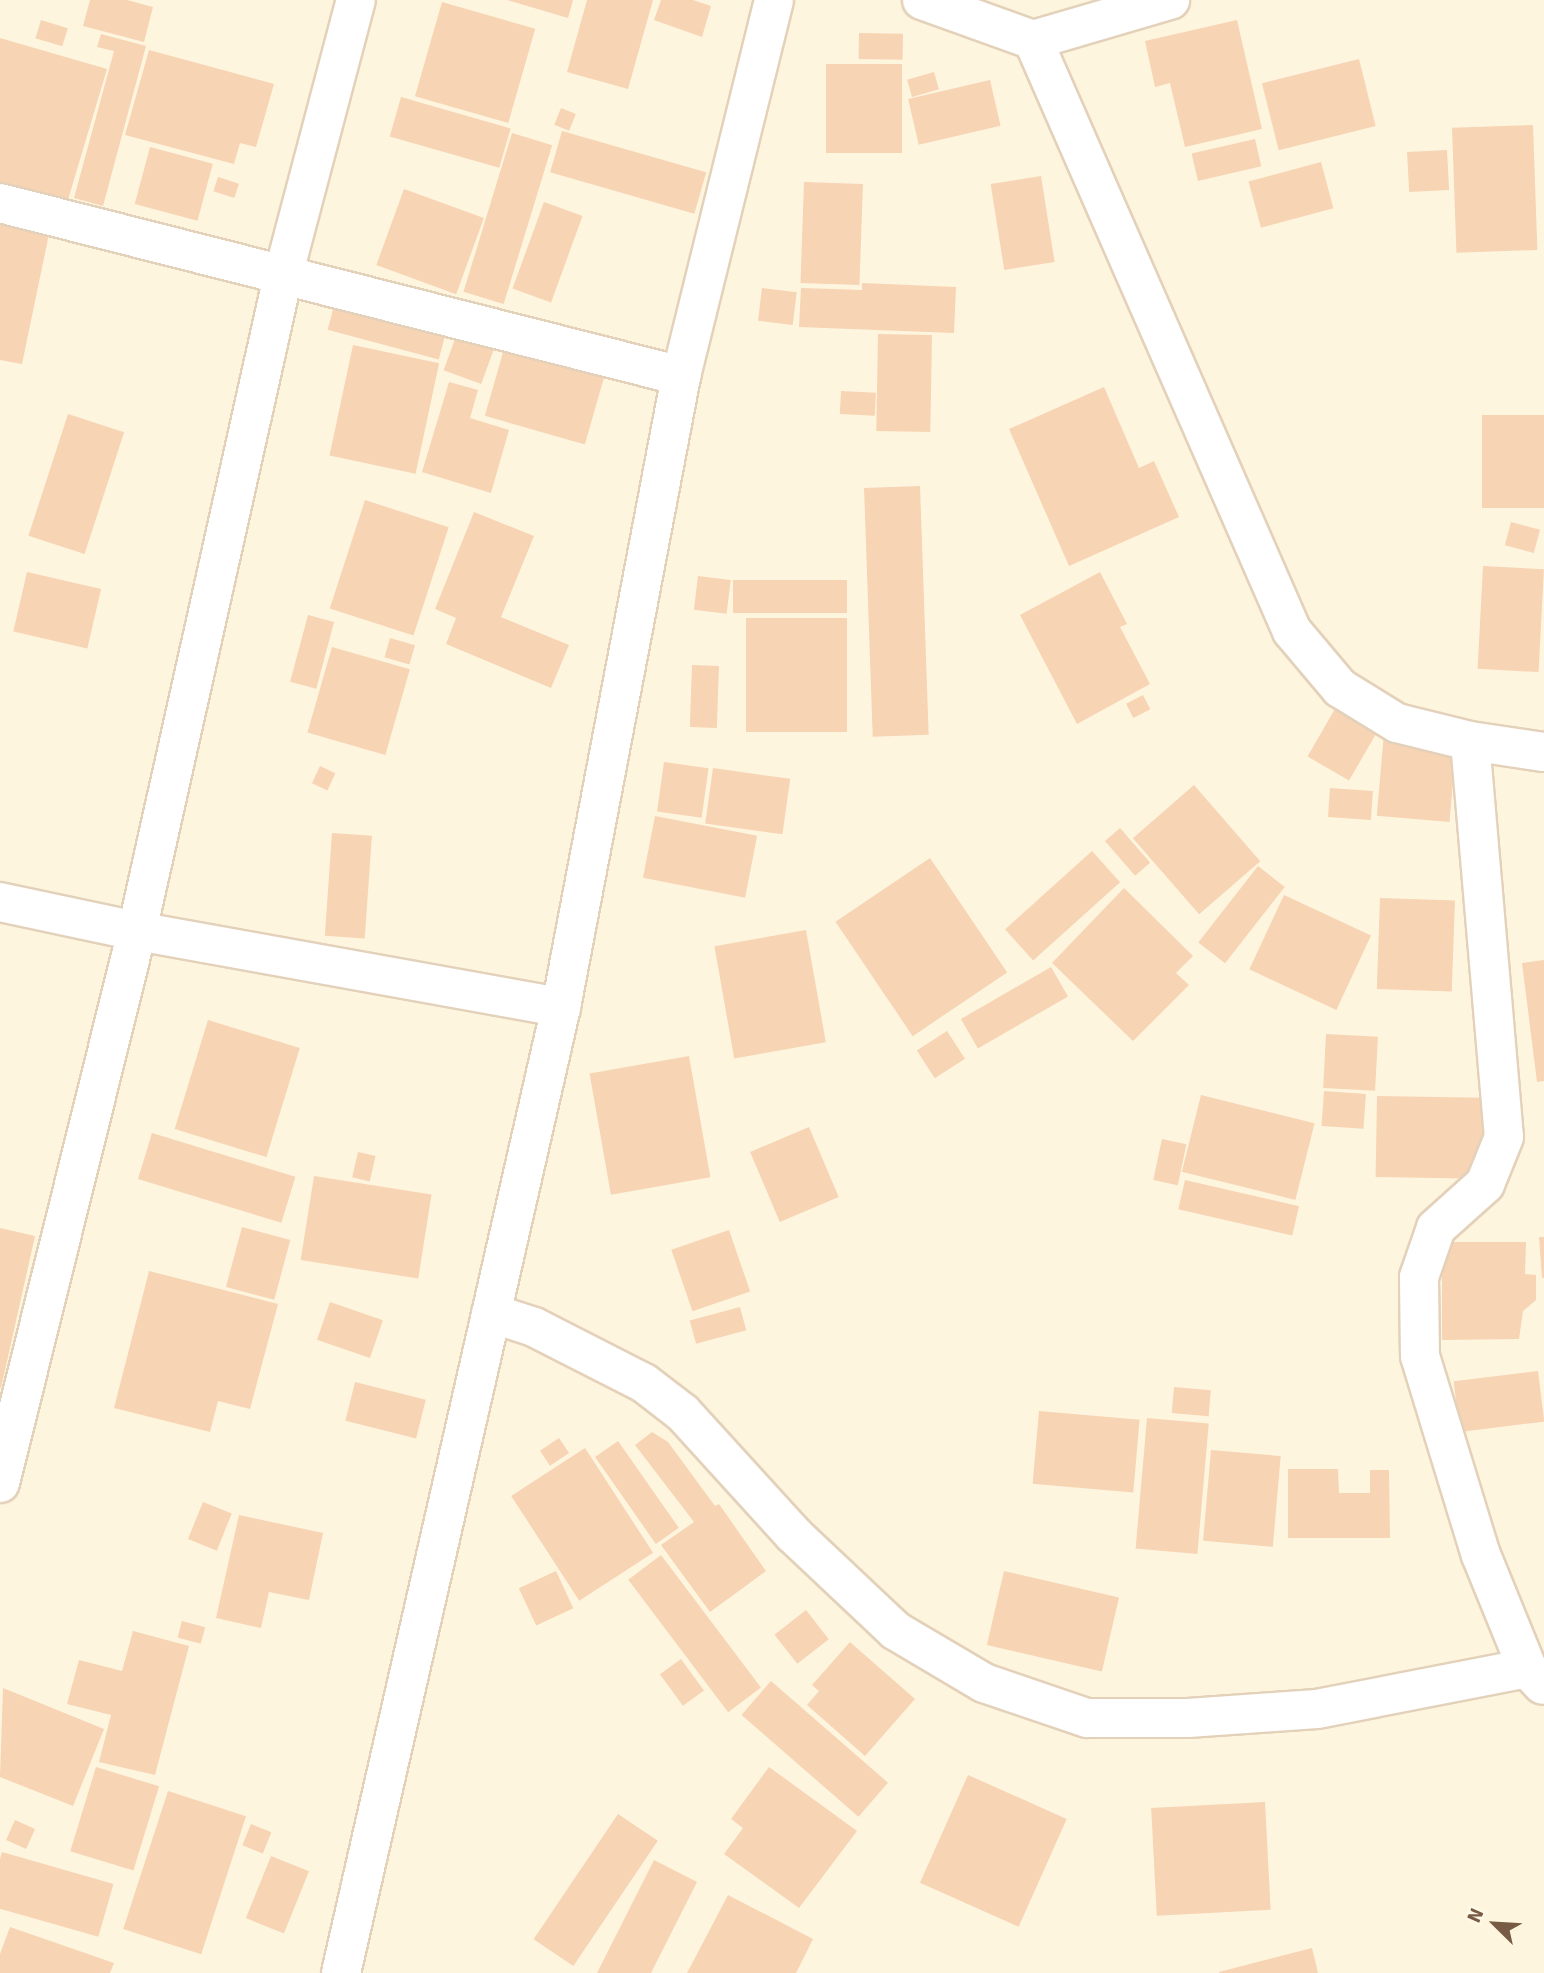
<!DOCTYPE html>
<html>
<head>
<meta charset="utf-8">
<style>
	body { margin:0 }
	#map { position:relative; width:1544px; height:1973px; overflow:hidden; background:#fef5df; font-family:Signika,sans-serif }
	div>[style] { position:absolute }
	.building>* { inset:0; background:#f7d4b4; transform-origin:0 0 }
	.roads { filter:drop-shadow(2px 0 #e3d1ba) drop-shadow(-2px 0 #e3d1ba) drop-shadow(0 2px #e3d1ba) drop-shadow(0 -2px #e3d1ba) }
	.minor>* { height:38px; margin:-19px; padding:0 19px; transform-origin:19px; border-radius:19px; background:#fff }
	span { translate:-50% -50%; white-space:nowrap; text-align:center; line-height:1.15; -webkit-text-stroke:5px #fff8e7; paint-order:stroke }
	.north { position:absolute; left:1460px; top:1889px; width:70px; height:70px; -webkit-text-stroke:5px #fff8e7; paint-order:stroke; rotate:294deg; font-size:19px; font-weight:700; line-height:28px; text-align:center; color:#775b44 }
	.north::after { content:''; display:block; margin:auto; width:24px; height:32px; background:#775b44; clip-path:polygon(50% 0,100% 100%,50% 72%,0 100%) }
</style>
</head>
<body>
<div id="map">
	<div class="building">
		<div style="clip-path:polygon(90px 0,127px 0,153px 7px,144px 42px,83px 26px)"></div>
		<div style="clip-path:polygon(507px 0,573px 0,568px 18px)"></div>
		<div style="clip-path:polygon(587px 0,653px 0,628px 89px,567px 72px)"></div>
		<div style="clip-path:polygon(661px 0,693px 0,711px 6px,702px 37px,654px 20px)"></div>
		<div style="left:442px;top:2px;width:97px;height:98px;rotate:16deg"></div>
		<div style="left:41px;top:20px;width:28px;height:19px;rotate:17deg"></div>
		<div style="clip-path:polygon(1237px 20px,1262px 129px,1185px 147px,1170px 83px,1155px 87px,1145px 41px)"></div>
		<div style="left:859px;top:33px;width:44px;height:26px;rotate:1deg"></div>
		<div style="clip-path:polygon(101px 34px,146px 46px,103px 206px,74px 198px,114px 51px,97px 47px)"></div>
		<div style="clip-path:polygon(0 38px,107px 69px,67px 203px,0 184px)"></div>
		<div style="clip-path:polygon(149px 50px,274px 84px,256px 147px,240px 143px,234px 164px,125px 135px)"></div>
		<div style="left:1359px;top:59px;width:69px;height:100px;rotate:76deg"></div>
		<div style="left:826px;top:64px;width:76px;height:89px"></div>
		<div style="left:934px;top:72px;width:18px;height:28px;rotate:74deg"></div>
		<div style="left:990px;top:80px;width:47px;height:84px;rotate:77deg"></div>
		<div style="left:401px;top:97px;width:114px;height:41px;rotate:16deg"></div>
		<div style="left:561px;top:108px;width:16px;height:18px;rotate:22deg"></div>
		<div style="left:1533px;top:125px;width:125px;height:81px;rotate:88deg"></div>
		<div style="left:562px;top:131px;width:150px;height:43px;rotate:16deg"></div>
		<div style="left:512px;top:133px;width:42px;height:166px;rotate:17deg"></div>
		<div style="left:1255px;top:139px;width:28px;height:65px;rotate:77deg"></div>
		<div style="left:150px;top:147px;width:65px;height:59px;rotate:15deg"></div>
		<div style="left:1447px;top:150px;width:40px;height:40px;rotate:87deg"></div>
		<div style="left:1321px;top:162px;width:48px;height:75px;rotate:75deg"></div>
		<div style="left:1041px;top:176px;width:87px;height:51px;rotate:81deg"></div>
		<div style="left:218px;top:177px;width:22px;height:15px;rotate:18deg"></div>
		<div style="left:804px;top:182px;width:59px;height:101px;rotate:2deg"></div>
		<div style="left:404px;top:189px;width:85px;height:81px;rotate:20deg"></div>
		<div style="left:544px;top:202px;width:41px;height:92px;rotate:20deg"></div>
		<div style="clip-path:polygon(0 224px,49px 234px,22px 364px,0 360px)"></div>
		<div style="clip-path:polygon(862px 283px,956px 287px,954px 333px,799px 327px,801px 288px,862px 290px)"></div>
		<div style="left:762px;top:288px;width:35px;height:33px;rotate:7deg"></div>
		<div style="left:338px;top:291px;width:115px;height:40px;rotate:15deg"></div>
		<div style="left:459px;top:328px;width:40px;height:45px;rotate:20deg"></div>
		<div style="left:878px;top:334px;width:54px;height:97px;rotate:1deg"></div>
		<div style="left:508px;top:335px;width:104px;height:84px;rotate:16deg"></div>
		<div style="left:353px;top:345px;width:88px;height:113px;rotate:12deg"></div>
		<div style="clip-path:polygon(449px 382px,478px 390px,470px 418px,509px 430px,491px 493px,422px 472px)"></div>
		<div style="clip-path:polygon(1104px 387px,1139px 468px,1154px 461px,1179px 517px,1069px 566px,1009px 429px)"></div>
		<div style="left:841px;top:391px;width:35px;height:23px;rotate:3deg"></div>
		<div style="left:68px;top:414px;width:59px;height:128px;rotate:18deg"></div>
		<div style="left:1544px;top:415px;width:93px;height:62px;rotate:90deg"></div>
		<div style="left:920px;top:486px;width:249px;height:56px;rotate:88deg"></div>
		<div style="left:365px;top:500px;width:88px;height:114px;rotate:18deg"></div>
		<div style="clip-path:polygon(474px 512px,534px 536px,501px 617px,569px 645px,551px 688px,446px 644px,456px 618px,435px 609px)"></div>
		<div style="left:1511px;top:522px;width:30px;height:24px;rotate:15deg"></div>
		<div style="left:1483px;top:566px;width:61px;height:103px;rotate:3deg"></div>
		<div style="left:27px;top:572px;width:76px;height:61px;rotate:13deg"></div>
		<div style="clip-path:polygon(1100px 572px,1127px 624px,1120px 627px,1150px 684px,1077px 724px,1020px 615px)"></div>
		<div style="left:698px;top:576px;width:33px;height:34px;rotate:7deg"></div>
		<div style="left:733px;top:580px;width:114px;height:33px"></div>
		<div style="left:308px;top:615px;width:27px;height:69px;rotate:15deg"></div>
		<div style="left:746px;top:618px;width:101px;height:114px"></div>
		<div style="left:390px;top:638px;width:26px;height:20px;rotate:16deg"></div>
		<div style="left:332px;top:647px;width:81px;height:89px;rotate:16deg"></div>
		<div style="left:692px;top:665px;width:27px;height:62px;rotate:2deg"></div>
		<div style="left:1143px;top:695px;width:16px;height:19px;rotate:63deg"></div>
		<div style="left:1343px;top:695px;width:48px;height:71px;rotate:30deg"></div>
		<div style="left:1384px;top:733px;width:73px;height:83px;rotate:5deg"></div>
		<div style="left:664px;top:762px;width:45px;height:50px;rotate:8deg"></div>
		<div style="left:320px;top:766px;width:17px;height:19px;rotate:25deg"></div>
		<div style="left:713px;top:768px;width:78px;height:56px;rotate:8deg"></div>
		<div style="left:1194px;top:785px;width:101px;height:81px;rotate:49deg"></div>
		<div style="left:1330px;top:788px;width:43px;height:29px;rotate:4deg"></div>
		<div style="left:655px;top:816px;width:104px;height:63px;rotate:11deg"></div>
		<div style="left:1120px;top:828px;width:46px;height:20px;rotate:49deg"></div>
		<div style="left:332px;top:833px;width:40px;height:103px;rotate:4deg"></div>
		<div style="left:1092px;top:851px;width:42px;height:117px;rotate:48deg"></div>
		<div style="left:930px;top:858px;width:138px;height:114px;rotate:56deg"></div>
		<div style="left:1258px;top:866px;width:34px;height:97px;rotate:38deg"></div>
		<div style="clip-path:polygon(1124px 888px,1193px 956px,1176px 973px,1189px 985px,1133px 1041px,1052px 963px)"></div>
		<div style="left:1284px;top:895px;width:96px;height:82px;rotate:25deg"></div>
		<div style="left:1380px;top:898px;width:75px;height:91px;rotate:2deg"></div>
		<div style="left:806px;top:930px;width:114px;height:93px;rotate:80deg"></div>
		<div style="clip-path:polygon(1544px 960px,1544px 1081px,1537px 1082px,1522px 963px)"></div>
		<div style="left:1051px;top:967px;width:34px;height:104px;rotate:60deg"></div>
		<div style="left:208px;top:1020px;width:96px;height:114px;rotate:17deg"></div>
		<div style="left:947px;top:1031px;width:33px;height:36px;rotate:57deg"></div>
		<div style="left:1326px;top:1034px;width:52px;height:54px;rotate:3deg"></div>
		<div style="left:689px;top:1056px;width:123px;height:101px;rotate:80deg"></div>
		<div style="left:1324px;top:1091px;width:42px;height:35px;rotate:4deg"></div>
		<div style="left:1201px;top:1095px;width:117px;height:79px;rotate:14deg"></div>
		<div style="left:1377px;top:1096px;width:106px;height:81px;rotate:1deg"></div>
		<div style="left:809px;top:1127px;width:76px;height:64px;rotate:67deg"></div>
		<div style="left:152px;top:1133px;width:150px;height:48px;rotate:17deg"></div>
		<div style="left:1162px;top:1139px;width:25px;height:42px;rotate:12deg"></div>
		<div style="left:358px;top:1152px;width:18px;height:26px;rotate:13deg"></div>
		<div style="left:314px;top:1176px;width:119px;height:85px;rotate:9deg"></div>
		<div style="left:1185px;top:1180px;width:117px;height:30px;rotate:13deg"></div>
		<div style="left:242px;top:1227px;width:50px;height:62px;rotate:15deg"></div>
		<div style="clip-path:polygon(0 1228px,35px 1236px,1px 1388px,0 1388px)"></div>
		<div style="left:729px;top:1230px;width:65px;height:61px;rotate:71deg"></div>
		<div style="clip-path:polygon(1539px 1237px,1544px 1237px,1544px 1278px,1542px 1278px)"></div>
		<div style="clip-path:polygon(1442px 1242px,1526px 1242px,1525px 1274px,1536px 1275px,1536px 1300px,1523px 1311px,1519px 1339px,1442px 1340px)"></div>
		<div style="clip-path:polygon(149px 1271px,278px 1304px,250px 1409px,218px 1401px,210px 1432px,114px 1408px)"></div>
		<div style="left:330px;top:1302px;width:56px;height:40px;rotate:19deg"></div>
		<div style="left:740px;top:1307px;width:24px;height:52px;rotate:75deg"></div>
		<div style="left:1538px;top:1371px;width:51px;height:85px;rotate:83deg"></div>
		<div style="left:355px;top:1382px;width:73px;height:40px;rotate:14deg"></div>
		<div style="left:1174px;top:1387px;width:37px;height:26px;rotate:5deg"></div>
		<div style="left:1039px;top:1411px;width:101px;height:73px;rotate:5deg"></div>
		<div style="left:1147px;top:1418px;width:62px;height:131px;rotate:5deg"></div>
		<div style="clip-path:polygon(652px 1432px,668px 1442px,715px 1506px,719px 1504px,766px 1571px,710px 1612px,661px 1545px,694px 1522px,635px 1445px)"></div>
		<div style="left:559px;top:1438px;width:18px;height:23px;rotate:56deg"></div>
		<div style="left:618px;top:1441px;width:106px;height:28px;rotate:55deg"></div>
		<div style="left:585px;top:1448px;width:125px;height:88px;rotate:57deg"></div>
		<div style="left:1211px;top:1450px;width:70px;height:91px;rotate:5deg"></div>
		<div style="clip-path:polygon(1288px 1469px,1338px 1469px,1339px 1493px,1370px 1493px,1370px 1470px,1389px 1470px,1390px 1538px,1288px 1538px)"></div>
		<div style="left:203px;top:1502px;width:31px;height:40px;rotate:22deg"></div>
		<div style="clip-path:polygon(239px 1515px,323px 1533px,309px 1600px,269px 1592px,261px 1628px,216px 1618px)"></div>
		<div style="left:661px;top:1555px;width:166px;height:41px;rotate:53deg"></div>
		<div style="left:556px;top:1571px;width:41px;height:41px;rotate:65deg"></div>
		<div style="left:1004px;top:1571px;width:118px;height:76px;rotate:13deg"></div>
		<div style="left:806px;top:1610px;width:37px;height:40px;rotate:52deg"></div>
		<div style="left:182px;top:1621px;width:24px;height:17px;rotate:15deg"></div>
		<div style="clip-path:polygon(133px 1631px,189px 1646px,155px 1775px,99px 1762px,111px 1715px,67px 1704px,79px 1660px,122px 1671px)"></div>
		<div style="clip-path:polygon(850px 1642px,915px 1699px,865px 1756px,807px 1705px,819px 1691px,812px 1685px)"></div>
		<div style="left:681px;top:1659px;width:39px;height:26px;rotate:54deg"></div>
		<div style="left:771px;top:1681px;width:155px;height:45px;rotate:41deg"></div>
		<div style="clip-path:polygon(3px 1688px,104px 1729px,73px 1806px,0 1777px)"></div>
		<div style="left:96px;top:1767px;width:66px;height:88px;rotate:17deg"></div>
		<div style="clip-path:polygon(769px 1767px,857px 1831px,799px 1908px,724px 1854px,743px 1828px,731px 1819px)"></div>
		<div style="left:968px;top:1775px;width:108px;height:118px;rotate:24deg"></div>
		<div style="left:168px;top:1791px;width:82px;height:145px;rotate:18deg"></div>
		<div style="left:1265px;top:1802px;width:108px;height:114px;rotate:87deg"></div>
		<div style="left:618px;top:1814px;width:48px;height:151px;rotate:34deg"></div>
		<div style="left:15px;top:1820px;width:22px;height:22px;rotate:24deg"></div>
		<div style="left:251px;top:1824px;width:22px;height:23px;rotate:22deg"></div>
		<div style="left:2px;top:1852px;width:116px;height:55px;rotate:16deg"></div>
		<div style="left:271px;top:1856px;width:41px;height:67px;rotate:22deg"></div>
		<div style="clip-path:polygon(654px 1860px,697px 1882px,651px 1973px,597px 1973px)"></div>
		<div style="clip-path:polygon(728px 1895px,813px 1939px,796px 1973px,687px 1973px)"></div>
		<div style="clip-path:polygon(10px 1927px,114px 1963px,110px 1973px,0 1973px,0 1954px)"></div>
		<div style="clip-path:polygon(1312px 1948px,1318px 1973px,1219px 1973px,1219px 1972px)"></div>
	</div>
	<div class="roads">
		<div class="minor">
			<div style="left:922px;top:0;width:118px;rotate:19.8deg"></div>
			<div style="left:1033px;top:40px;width:645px;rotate:66.34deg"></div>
			<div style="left:1292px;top:631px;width:75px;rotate:49.9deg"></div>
			<div style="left:1340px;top:688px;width:67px;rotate:31.6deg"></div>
			<div style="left:1397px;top:723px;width:75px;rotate:13.9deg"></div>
			<div style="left:1470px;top:741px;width:75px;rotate:8.5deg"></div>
			<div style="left:1033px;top:40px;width:143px;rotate:-16.3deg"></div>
			<div style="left:0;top:203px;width:703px;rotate:14.25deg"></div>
			<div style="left:1470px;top:741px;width:397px;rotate:85.1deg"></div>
			<div style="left:1504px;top:1137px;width:51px;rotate:112deg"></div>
			<div style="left:1485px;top:1184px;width:66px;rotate:138.1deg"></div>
			<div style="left:1436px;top:1228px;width:52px;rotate:109.1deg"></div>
			<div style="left:1419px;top:1277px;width:79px;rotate:89.3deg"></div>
			<div style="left:1420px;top:1356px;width:208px;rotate:73deg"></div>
			<div style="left:1481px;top:1555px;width:122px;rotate:67.8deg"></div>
			<div style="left:1527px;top:1668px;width:23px;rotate:47deg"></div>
			<div style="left:0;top:902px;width:140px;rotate:12deg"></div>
			<div style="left:137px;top:931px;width:431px;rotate:10.2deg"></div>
			<div style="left:491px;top:1313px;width:45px;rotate:18deg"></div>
			<div style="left:534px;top:1327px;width:123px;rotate:27deg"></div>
			<div style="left:644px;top:1383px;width:49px;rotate:37.6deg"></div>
			<div style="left:683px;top:1413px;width:164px;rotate:47.7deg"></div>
			<div style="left:793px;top:1534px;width:141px;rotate:43.3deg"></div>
			<div style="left:896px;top:1631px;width:102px;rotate:30.6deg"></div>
			<div style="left:984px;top:1683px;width:109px;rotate:18.8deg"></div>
			<div style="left:1087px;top:1718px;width:101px"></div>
			<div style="left:1188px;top:1718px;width:129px;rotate:-4deg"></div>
			<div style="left:1317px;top:1709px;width:214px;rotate:-11deg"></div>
			<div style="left:0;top:1483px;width:569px;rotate:-76.06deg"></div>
			<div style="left:137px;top:931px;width:675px;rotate:-77.43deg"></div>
			<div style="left:284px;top:272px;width:281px;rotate:-75.2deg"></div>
			<div style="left:341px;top:1973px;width:991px;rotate:-77.17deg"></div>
			<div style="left:561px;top:1007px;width:642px;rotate:-79.23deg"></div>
			<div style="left:681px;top:376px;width:387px;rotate:-76.1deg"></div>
		</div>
	</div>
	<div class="north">N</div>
</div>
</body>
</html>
